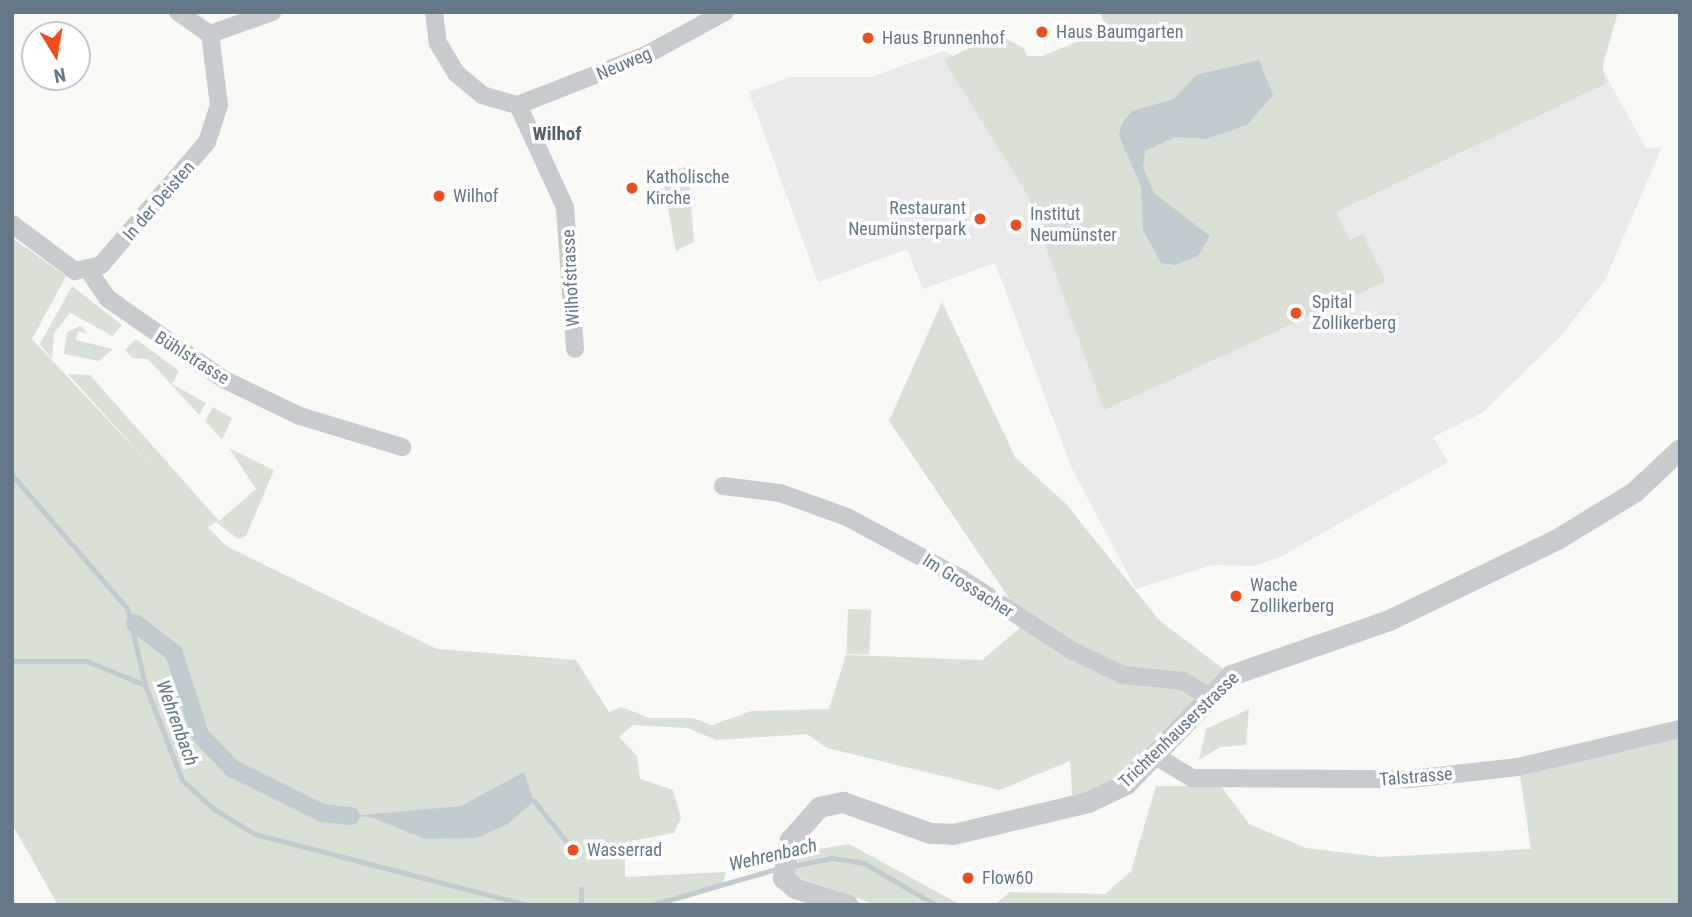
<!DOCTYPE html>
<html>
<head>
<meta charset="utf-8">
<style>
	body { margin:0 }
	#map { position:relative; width:1692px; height:917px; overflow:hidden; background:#f8f8f4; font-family:"Roboto Condensed",sans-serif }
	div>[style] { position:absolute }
	.built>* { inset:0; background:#e8e9e8 }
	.green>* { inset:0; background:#d9e0d5; transform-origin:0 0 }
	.water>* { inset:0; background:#c0cbd0 }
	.stream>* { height:5px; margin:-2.5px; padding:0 2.5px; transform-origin:2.5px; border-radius:2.5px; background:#c0cbd0 }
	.canal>* { height:18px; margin:-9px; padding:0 9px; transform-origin:9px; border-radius:9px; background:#c0cbd0 }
	.minor>* { height:18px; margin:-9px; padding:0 9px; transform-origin:9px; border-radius:9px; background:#c7cbce }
	.tertiary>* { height:21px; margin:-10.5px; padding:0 10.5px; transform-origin:10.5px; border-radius:10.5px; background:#c7cbce }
	.dots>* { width:19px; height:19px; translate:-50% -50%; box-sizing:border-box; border:4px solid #fff; border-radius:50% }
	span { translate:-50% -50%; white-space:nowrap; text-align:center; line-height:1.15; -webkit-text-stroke:7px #fff; paint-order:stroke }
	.poi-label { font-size:18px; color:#647888 }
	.left { translate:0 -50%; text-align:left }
	.right { translate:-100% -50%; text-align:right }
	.street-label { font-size:18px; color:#647888 }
	.neighbourhood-label { font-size:19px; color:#53616c; font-weight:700 }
	.water-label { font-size:19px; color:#607a83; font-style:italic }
	.frame { position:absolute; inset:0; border:14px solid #647888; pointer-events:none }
	.north { position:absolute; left:21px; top:21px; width:70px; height:70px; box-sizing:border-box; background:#fff; border:2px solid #c1c9cf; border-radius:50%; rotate:169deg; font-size:19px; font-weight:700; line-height:28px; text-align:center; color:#647888 }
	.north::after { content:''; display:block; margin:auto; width:24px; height:32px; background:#f14d1b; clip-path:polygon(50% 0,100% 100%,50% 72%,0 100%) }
</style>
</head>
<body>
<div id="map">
	<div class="built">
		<div style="clip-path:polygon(944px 51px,1017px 92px,1597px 60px,1646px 148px,1662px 147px,1605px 280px,1560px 337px,1482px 413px,1433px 437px,1448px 462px,1282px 556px,1255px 566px,1212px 565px,1136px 589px,1072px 469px,995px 263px,923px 289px,907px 249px,818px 282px,749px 92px,790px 77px,871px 77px)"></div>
	</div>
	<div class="green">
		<div style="clip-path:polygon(1100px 12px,1618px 12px,1603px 65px,1605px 84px,1336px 212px,1350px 240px,1363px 234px,1386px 281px,1104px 410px,1027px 194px,944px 60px,998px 35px,1024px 48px,1027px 56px,1042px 56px,1106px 30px)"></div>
		<div style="clip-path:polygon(688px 166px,694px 242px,676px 251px,662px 175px)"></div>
		<div style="clip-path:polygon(12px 238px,66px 276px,32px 339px,226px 546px,437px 649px,576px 660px,609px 712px,621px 707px,650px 718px,692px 718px,712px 725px,752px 711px,829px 709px,846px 655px,982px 660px,1026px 623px,889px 421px,942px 302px,1015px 457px,1066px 504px,1159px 620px,1231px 675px,1138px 773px,1073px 807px,1070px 761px,1000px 790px,827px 748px,807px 734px,716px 740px,688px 728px,633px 725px,619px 737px,637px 756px,640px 779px,673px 790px,681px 818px,674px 833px,625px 842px,625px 877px,726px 872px,721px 888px,663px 905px,58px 905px,12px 824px)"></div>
		<div style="clip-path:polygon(72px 286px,122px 325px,113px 336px,70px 313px,54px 333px,52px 359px,40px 344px)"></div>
		<div style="clip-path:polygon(80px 326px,88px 334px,78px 331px,76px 340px,113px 349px,99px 361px,64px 354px,67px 332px)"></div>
		<div style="clip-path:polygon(136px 339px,179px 371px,172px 384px,206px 403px,199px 415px,148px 359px,132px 358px,125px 350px)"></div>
		<div style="clip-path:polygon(68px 374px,90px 375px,219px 521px,256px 489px,229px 448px,274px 470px,246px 536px,238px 539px,216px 522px,207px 528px)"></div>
		<div style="clip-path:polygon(213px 407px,232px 418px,222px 440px,205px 421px)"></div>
		<div style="left:848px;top:609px;width:23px;height:45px;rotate:2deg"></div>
		<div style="clip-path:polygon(1249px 709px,1246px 745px,1220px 747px,1199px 760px,1206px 729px)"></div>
		<div style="clip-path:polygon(1680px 728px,1680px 905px,994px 905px,1010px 892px,1105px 894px,1131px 871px,1156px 786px,1221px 786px,1249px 824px,1306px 848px,1380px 857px,1531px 849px,1520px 776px)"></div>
		<div style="clip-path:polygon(849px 844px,961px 905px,877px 905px,794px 876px,801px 852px)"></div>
	</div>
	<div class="water">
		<div style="clip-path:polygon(1259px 60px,1273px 95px,1247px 125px,1206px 139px,1175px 137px,1145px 151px,1143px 168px,1154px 193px,1210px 236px,1198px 256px,1175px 265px,1161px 263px,1143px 230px,1141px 187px,1119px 136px,1121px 125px,1132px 111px,1174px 99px,1196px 75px)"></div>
		<div style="clip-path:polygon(524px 772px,534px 801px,508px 824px,476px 838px,425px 839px,371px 817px,351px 816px,461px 806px)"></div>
	</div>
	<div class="stream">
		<div style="left:12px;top:475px;width:176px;rotate:49.2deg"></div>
		<div style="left:127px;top:608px;width:79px;rotate:76.8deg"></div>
		<div style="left:145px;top:685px;width:102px;rotate:68.7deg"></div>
		<div style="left:182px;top:780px;width:45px;rotate:42.3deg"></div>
		<div style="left:215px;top:810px;width:47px;rotate:31deg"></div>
		<div style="left:255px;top:834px;width:282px;rotate:14.6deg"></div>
		<div style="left:12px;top:661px;width:75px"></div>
		<div style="left:87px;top:661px;width:63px;rotate:22.5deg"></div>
		<div style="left:534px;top:801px;width:63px;rotate:51.5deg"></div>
		<div style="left:792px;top:866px;width:41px;rotate:-11.3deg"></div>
		<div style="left:832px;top:858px;width:32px;rotate:9deg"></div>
		<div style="left:864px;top:863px;width:83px;rotate:30.3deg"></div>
		<div style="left:581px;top:905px;width:16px;rotate:-90deg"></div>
		<div style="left:651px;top:905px;width:133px;rotate:-16.1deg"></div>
	</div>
	<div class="canal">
		<div style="left:135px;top:623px;width:49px;rotate:37.6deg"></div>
		<div style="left:174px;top:653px;width:86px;rotate:72.4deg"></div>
		<div style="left:200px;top:735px;width:47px;rotate:45.9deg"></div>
		<div style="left:233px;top:769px;width:100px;rotate:26.1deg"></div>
		<div style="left:323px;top:813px;width:28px;rotate:6deg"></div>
	</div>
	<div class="minor">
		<div style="left:178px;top:12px;width:39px;rotate:35deg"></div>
		<div style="left:434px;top:12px;width:31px;rotate:83deg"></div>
		<div style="left:438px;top:43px;width:35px;rotate:59deg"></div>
		<div style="left:456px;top:73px;width:34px;rotate:40deg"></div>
		<div style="left:482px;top:95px;width:37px;rotate:16deg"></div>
		<div style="left:210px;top:34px;width:66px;rotate:-19.5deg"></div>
		<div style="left:518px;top:105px;width:112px;rotate:65.3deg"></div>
		<div style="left:565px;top:207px;width:142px;rotate:86deg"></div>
		<div style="left:518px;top:105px;width:137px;rotate:-21.3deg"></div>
		<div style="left:646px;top:55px;width:90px;rotate:-28.6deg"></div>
		<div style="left:12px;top:224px;width:79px;rotate:36.7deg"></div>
		<div style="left:75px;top:271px;width:27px;rotate:-13deg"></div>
		<div style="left:101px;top:265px;width:162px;rotate:-49.2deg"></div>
		<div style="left:207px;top:142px;width:39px;rotate:-72deg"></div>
		<div style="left:219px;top:105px;width:72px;rotate:-97.2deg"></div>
		<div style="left:89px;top:271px;width:32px;rotate:56deg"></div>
		<div style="left:107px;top:298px;width:141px;rotate:34.9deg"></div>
		<div style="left:223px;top:379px;width:85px;rotate:25.7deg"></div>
		<div style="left:300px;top:416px;width:107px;rotate:16.9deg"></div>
		<div style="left:723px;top:486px;width:57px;rotate:7deg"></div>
		<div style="left:780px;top:493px;width:71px;rotate:19.7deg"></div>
		<div style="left:847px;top:517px;width:131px;rotate:28.3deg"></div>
		<div style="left:962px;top:579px;width:130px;rotate:33.1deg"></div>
		<div style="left:1071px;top:650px;width:58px;rotate:25.7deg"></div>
		<div style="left:1123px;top:675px;width:60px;rotate:5.7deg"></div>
		<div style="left:1183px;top:681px;width:29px;rotate:31deg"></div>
		<div style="left:1154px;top:755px;width:44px;rotate:31.2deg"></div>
		<div style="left:1192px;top:778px;width:219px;rotate:0.3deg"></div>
		<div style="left:1411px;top:779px;width:108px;rotate:-6.4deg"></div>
		<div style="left:1518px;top:767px;width:166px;rotate:-13.2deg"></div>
	</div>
	<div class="tertiary">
		<div style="left:848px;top:905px;width:56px;rotate:-162.2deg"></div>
		<div style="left:795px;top:888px;width:16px;rotate:-140deg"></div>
		<div style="left:783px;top:878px;width:39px;rotate:-80deg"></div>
		<div style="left:790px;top:840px;width:44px;rotate:-48.7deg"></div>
		<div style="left:819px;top:807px;width:25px;rotate:-12deg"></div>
		<div style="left:843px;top:802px;width:92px;rotate:19.6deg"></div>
		<div style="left:930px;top:833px;width:23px;rotate:2deg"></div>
		<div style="left:953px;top:834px;width:139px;rotate:-13.3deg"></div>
		<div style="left:1088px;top:802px;width:42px;rotate:-25.3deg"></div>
		<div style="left:1126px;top:784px;width:151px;rotate:-46.1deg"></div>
		<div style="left:1231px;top:675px;width:167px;rotate:-19.2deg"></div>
		<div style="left:1389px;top:620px;width:187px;rotate:-25.7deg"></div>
		<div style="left:1557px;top:539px;width:90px;rotate:-31.4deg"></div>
		<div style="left:1634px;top:492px;width:63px;rotate:-43.1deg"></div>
	</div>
	<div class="dots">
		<div style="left:1042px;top:32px;background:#f14d1b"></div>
		<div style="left:868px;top:38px;background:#f14d1b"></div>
		<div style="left:632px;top:188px;background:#f14d1b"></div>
		<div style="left:439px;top:196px;background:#f14d1b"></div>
		<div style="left:980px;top:219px;background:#f14d1b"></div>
		<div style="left:1016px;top:225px;background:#f14d1b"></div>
		<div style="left:1296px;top:313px;background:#f14d1b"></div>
		<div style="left:1236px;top:596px;background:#f14d1b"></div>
		<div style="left:573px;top:850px;background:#f14d1b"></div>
		<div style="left:968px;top:878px;background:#f14d1b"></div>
	</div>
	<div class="poi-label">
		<span class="left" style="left:1056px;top:32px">Haus Baumgarten</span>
		<span class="left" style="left:882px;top:38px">Haus Brunnenhof</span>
		<span class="left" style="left:646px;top:188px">Katholische<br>Kirche</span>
		<span class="left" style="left:453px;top:196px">Wilhof</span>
		<span class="right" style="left:966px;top:219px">Restaurant<br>Neumünsterpark</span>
		<span class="left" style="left:1030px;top:225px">Institut<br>Neumünster</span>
		<span class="left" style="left:1312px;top:313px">Spital<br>Zollikerberg</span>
		<span class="left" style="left:1250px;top:596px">Wache<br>Zollikerberg</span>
		<span class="left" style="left:587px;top:850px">Wasserrad</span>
		<span class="left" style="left:982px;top:878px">Flow60</span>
	</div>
	<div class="street-label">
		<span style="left:624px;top:64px;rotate:-23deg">Neuweg</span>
		<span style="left:159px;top:201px;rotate:-49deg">In der Deisten</span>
		<span style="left:571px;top:278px;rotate:-93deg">Wilhofstrasse</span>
		<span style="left:192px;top:358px;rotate:32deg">Bühlstrasse</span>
		<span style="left:968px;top:586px;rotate:32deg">Im Grossacher</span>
		<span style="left:1179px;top:730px;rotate:-44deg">Trichtenhauserstrasse</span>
		<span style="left:1416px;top:777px;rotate:-5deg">Talstrasse</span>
	</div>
	<div class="neighbourhood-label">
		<span style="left:557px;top:134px">Wilhof</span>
	</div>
	<div class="water-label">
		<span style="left:177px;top:723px;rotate:70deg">Wehrenbach</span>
		<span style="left:773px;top:855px;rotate:-13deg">Wehrenbach</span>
	</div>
	<div class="frame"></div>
	<div class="north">N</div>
</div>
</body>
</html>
